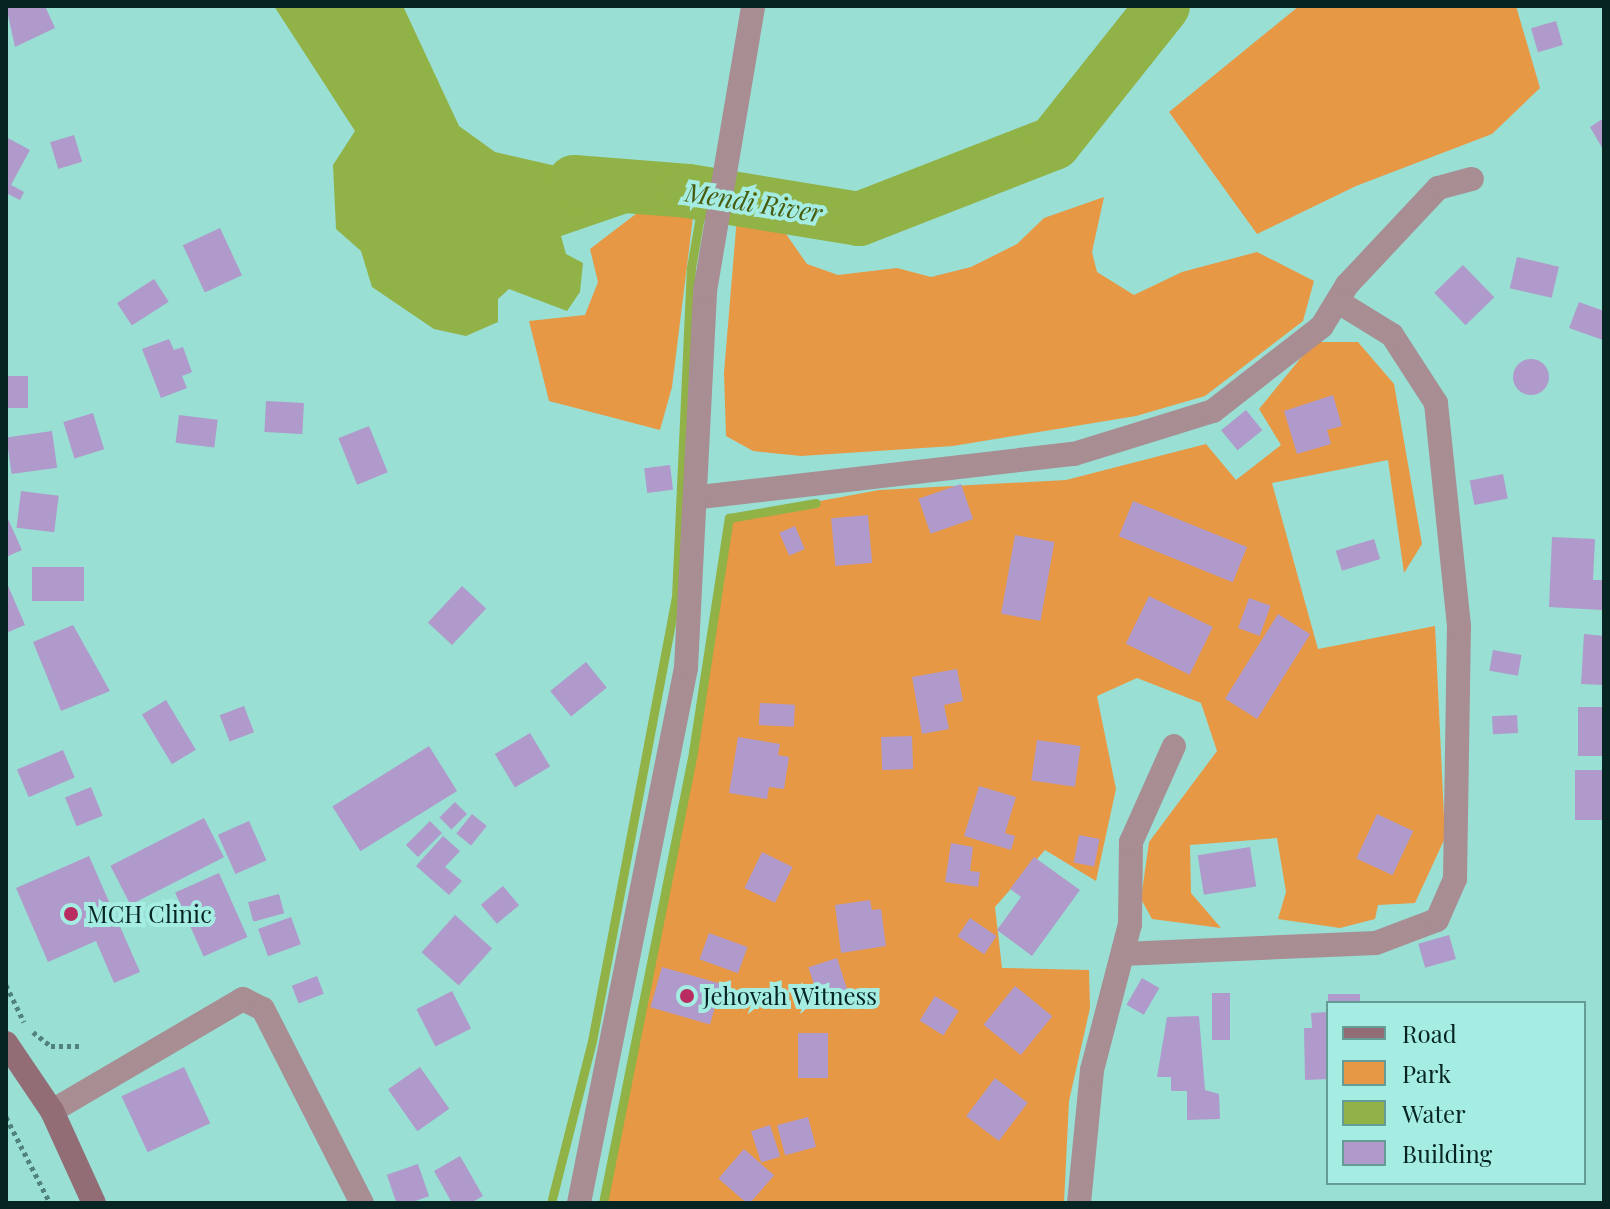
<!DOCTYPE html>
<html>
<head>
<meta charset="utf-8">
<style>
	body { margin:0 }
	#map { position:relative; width:1610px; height:1209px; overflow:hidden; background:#99dfd4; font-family:"Playfair Display",serif }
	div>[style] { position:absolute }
	.green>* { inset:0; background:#e79844 }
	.water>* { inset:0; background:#91b246 }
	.stream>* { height:9px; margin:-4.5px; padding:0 4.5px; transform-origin:4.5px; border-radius:4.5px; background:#91b246 }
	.river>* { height:54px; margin:-27px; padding:0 27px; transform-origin:27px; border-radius:27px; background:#91b246 }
	.building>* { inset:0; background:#af9acb; transform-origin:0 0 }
	.round { border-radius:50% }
	.path>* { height:5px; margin-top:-2.5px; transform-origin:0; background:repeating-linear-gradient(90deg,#51837c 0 4px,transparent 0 8px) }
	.street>* { height:24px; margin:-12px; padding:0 12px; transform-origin:12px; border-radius:12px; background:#a88d93 }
	.secondary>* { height:24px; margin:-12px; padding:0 12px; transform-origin:12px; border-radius:12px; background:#936d76 }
	.dots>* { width:22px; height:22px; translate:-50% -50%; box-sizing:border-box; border:4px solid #a5ece2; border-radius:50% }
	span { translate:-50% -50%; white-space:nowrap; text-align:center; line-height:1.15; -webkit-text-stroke:8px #a5ece2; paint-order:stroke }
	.poi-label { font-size:24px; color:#062421 }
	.left { translate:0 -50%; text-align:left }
	.water-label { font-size:26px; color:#485c0f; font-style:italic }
	.frame { position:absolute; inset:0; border:8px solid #062421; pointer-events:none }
	.legend { position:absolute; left:1326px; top:1001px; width:260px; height:184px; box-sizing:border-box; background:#a5ece2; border:2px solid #659c95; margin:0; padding:10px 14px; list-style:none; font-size:24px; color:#062421 }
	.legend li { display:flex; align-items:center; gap:16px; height:40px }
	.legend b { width:40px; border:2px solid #659c95 }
</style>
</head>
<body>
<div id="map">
	<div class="green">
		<div style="clip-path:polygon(1299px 6px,1516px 6px,1540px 88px,1492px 134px,1356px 186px,1257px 234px,1169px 112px)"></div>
		<div style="clip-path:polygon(758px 194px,807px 264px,838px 275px,897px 268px,931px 277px,971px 267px,1017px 244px,1044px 218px,1104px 197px,1092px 252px,1097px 272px,1134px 295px,1182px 272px,1257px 252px,1314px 281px,1303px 321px,1205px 396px,1136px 416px,953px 446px,801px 456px,753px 451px,726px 436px,724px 373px,737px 217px)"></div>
		<div style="clip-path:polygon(654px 200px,695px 201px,672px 387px,660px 430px,549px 401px,529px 321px,585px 315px,598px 282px,590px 249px)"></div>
		<div style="clip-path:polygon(1314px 342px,1358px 342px,1394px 384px,1422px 544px,1404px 573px,1388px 460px,1272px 483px,1318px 649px,1435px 626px,1445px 838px,1415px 903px,1378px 905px,1375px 919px,1340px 928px,1278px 919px,1286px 892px,1277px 838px,1190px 845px,1191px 893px,1221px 928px,1152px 919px,1141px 899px,1149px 842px,1217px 751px,1201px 703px,1137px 678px,1097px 696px,1116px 789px,1096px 881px,1045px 850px,995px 907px,1002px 968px,1089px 970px,1090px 1008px,1069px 1101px,1064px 1203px,602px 1203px,693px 752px,729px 518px,879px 490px,1066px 480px,1206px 444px,1236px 480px,1281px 445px,1259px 409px)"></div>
	</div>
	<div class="water">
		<div style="clip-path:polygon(274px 6px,403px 6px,459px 126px,495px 152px,578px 171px,667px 167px,628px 213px,561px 236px,566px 254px,583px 263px,580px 292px,567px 311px,509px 289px,498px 299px,498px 322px,466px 336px,434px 329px,372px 287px,361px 251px,336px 229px,333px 165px,355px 131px)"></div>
	</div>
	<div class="stream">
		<div style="left:551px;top:1203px;width:167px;rotate:-75.8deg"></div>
		<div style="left:592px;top:1041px;width:452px;rotate:-79.3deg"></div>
		<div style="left:676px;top:597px;width:329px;rotate:-87.4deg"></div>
		<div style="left:691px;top:268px;width:76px;rotate:-80.2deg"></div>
		<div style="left:603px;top:1203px;width:460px;rotate:-78.7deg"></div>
		<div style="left:693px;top:752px;width:237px;rotate:-81.3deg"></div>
		<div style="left:729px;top:518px;width:88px;rotate:-9.8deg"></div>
	</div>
	<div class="river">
		<div style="left:574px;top:182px;width:114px;rotate:4.5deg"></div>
		<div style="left:688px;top:191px;width:173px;rotate:9.3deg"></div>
		<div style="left:859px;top:219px;width:209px;rotate:-21.3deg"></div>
		<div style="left:1054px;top:143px;width:175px;rotate:-51.5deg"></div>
	</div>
	<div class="building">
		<div style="clip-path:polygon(6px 6px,45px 6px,55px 28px,15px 47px)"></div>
		<div style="left:1556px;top:21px;width:25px;height:26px;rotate:74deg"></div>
		<div style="clip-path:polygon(1604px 118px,1604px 151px,1590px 127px)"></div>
		<div style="left:74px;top:135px;width:28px;height:25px;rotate:73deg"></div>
		<div style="clip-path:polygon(6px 137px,30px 150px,11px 185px,24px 192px,20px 200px,6px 193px)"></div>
		<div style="left:220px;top:228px;width:52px;height:41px;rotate:65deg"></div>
		<div style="left:1517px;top:257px;width:43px;height:32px;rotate:13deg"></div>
		<div style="left:1463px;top:265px;width:45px;height:40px;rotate:46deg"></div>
		<div style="left:154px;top:279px;width:27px;height:44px;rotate:57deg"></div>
		<div style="clip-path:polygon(1579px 302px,1604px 311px,1603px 340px,1569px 328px)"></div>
		<div style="clip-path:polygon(169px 339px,174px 350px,183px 347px,192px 372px,182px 376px,187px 388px,161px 398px,142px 349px)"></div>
		<div class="round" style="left:1513px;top:359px;width:36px;height:36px"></div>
		<div style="left:6px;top:376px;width:22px;height:32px"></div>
		<div style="clip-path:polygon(1333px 395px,1342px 426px,1327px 430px,1331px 444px,1297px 454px,1284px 411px)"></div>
		<div style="left:266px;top:401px;width:38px;height:31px;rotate:3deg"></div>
		<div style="left:1246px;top:410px;width:26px;height:32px;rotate:51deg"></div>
		<div style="left:93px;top:413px;width:38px;height:31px;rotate:73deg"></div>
		<div style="left:179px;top:415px;width:39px;height:28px;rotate:7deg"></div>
		<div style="left:369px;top:426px;width:50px;height:33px;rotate:68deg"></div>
		<div style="left:52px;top:431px;width:37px;height:46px;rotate:82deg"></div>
		<div style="left:670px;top:465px;width:25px;height:26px;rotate:83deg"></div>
		<div style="left:1503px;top:474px;width:25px;height:34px;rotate:79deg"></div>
		<div style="left:961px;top:484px;width:37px;height:45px;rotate:71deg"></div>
		<div style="left:21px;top:491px;width:38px;height:37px;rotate:7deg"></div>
		<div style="left:1133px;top:501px;width:123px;height:38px;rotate:22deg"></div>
		<div style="left:868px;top:515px;width:48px;height:37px;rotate:85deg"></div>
		<div style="clip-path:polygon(8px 519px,22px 550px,6px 557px,6px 520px)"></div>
		<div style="left:795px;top:526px;width:25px;height:17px;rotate:67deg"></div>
		<div style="left:1015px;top:535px;width:40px;height:80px;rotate:10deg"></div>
		<div style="clip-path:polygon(1552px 537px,1595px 539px,1593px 580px,1603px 580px,1602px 610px,1549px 607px)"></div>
		<div style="left:1374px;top:539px;width:21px;height:40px;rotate:73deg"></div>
		<div style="left:84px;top:567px;width:34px;height:52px;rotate:90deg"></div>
		<div style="clip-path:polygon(6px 581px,25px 625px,6px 633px)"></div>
		<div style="left:462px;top:586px;width:33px;height:50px;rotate:43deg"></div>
		<div style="left:1149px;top:596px;width:71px;height:53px;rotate:26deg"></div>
		<div style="left:1249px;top:598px;width:23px;height:32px;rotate:20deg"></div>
		<div style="left:1278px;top:614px;width:38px;height:100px;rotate:32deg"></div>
		<div style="clip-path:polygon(73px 625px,110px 691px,61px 711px,33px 642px)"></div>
		<div style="clip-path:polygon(1584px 634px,1604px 636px,1604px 685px,1581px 684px)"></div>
		<div style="left:1493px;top:650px;width:29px;height:21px;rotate:10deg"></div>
		<div style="left:586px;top:662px;width:33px;height:46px;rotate:51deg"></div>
		<div style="clip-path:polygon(957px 669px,963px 701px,944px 705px,949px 729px,922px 734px,912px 677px)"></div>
		<div style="left:166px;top:700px;width:58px;height:28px;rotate:59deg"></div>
		<div style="left:760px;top:703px;width:35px;height:22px;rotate:3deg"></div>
		<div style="left:244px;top:706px;width:28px;height:26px;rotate:69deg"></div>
		<div style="left:1578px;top:707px;width:26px;height:49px"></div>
		<div style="left:1517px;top:715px;width:18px;height:25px;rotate:87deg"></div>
		<div style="left:530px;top:733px;width:39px;height:41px;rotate:59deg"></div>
		<div style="left:912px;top:736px;width:33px;height:31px;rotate:88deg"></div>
		<div style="clip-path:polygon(738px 737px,780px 744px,778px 755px,789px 757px,784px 789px,769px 787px,767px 799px,729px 793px)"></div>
		<div style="left:1037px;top:740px;width:44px;height:41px;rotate:8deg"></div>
		<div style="left:429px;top:746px;width:53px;height:114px;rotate:58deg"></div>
		<div style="left:63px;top:750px;width:30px;height:50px;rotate:67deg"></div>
		<div style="left:1575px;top:770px;width:29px;height:50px"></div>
		<div style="clip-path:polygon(979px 786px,1016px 797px,1005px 833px,1015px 836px,1011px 850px,964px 836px)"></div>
		<div style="left:91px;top:787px;width:31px;height:28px;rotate:68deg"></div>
		<div style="left:455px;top:802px;width:17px;height:22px;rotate:45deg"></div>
		<div style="left:472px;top:814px;width:19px;height:25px;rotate:39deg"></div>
		<div style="left:1377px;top:814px;width:40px;height:49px;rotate:25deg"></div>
		<div style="left:204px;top:818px;width:44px;height:105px;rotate:63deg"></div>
		<div style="left:249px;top:821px;width:43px;height:34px;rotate:66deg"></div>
		<div style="left:430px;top:821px;width:17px;height:34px;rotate:45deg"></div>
		<div style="left:1079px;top:835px;width:21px;height:28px;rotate:11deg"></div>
		<div style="clip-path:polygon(443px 836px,460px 851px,445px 867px,462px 881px,449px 895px,416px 866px)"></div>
		<div style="clip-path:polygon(951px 843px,973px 847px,970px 871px,980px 872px,978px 887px,945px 882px)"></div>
		<div style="left:1250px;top:847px;width:40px;height:53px;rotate:81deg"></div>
		<div style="left:762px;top:852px;width:34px;height:40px;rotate:26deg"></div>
		<div style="clip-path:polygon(89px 856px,140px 972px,114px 983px,96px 941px,48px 962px,16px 888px)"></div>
		<div style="clip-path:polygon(1034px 857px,1080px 890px,1032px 956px,997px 930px,1021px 897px,1010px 889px)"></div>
		<div style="left:219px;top:873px;width:70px;height:48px;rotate:66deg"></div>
		<div style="left:503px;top:886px;width:25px;height:29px;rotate:50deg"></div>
		<div style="left:279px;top:894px;width:20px;height:32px;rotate:75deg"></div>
		<div style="clip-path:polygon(870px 900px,872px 910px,881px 909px,886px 946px,841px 953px,835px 905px)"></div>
		<div style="left:455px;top:915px;width:50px;height:50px;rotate:42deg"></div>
		<div style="left:291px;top:917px;width:29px;height:35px;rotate:70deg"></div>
		<div style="left:970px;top:918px;width:32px;height:22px;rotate:34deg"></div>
		<div style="left:709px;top:933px;width:41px;height:28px;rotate:20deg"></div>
		<div style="left:1449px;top:935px;width:25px;height:32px;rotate:74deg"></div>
		<div style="left:837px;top:958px;width:38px;height:30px;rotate:72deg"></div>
		<div style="left:662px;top:967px;width:62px;height:42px;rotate:16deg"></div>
		<div style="left:317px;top:976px;width:19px;height:27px;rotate:69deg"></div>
		<div style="left:1142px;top:978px;width:20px;height:31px;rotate:30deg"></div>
		<div style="left:1015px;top:986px;width:48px;height:50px;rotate:39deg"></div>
		<div style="left:452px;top:991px;width:42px;height:40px;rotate:63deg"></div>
		<div style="left:1212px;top:993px;width:18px;height:47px"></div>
		<div style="left:1360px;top:994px;width:9px;height:32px;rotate:90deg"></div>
		<div style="left:935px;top:996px;width:28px;height:29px;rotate:32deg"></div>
		<div style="clip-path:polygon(1328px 1012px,1328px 1079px,1305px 1080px,1304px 1028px,1312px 1028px,1311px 1013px)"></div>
		<div style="clip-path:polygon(1199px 1016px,1205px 1090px,1219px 1094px,1220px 1119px,1187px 1120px,1187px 1091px,1171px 1091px,1171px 1077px,1157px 1077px,1167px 1017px)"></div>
		<div style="left:798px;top:1033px;width:30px;height:45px"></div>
		<div style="left:184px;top:1067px;width:62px;height:69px;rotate:65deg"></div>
		<div style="left:420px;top:1067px;width:51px;height:39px;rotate:55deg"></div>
		<div style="left:995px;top:1078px;width:41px;height:48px;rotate:37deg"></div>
		<div style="left:808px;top:1117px;width:31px;height:32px;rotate:75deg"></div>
		<div style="left:770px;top:1125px;width:33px;height:20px;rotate:72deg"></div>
		<div style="left:744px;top:1149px;width:40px;height:39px;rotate:41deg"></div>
		<div style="clip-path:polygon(460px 1156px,483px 1196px,471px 1203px,452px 1203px,434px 1171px)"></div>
		<div style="left:418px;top:1164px;width:34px;height:33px;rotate:71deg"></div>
	</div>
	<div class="path">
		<div style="left:6px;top:985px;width:41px;rotate:64.1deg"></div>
		<div style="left:33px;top:1032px;width:23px;rotate:38deg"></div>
		<div style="left:51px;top:1046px;width:32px"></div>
		<div style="left:6px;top:1117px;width:97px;rotate:62.9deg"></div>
	</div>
	<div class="street">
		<div style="left:700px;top:497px;width:376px;rotate:-6.6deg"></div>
		<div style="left:1074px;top:454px;width:145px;rotate:-17.2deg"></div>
		<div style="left:1213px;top:411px;width:138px;rotate:-37.9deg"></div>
		<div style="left:1322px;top:326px;width:48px;rotate:-58.6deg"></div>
		<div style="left:1347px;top:285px;width:133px;rotate:-46.8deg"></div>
		<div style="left:1438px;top:188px;width:35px;rotate:-15deg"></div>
		<div style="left:1123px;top:954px;width:253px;rotate:-2.5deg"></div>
		<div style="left:1376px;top:943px;width:65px;rotate:-20.7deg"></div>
		<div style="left:1437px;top:920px;width:45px;rotate:-66.3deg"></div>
		<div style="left:1455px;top:879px;width:253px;rotate:-89.1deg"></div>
		<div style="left:1459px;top:626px;width:224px;rotate:-95.9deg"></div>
		<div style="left:1436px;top:403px;width:81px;rotate:-122.9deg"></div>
		<div style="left:1392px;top:335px;width:61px;rotate:-148.4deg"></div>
		<div style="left:52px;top:1111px;width:221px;rotate:-30.4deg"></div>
		<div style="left:243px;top:999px;width:22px;rotate:27deg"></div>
		<div style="left:263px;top:1009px;width:218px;rotate:63deg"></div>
		<div style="left:579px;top:1203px;width:546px;rotate:-78.69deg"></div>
		<div style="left:686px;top:668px;width:377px;rotate:-87.1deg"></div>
		<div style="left:705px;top:291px;width:289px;rotate:-80.4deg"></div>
		<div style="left:1079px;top:1203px;width:134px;rotate:-84.4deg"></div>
		<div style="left:1092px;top:1070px;width:151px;rotate:-75.4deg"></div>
		<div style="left:1130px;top:924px;width:82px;rotate:-89.3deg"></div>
		<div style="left:1131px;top:842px;width:105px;rotate:-65.9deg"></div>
	</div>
	<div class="secondary">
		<div style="left:6px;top:1043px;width:82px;rotate:55.9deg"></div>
		<div style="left:52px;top:1111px;width:101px;rotate:65.5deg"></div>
	</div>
	<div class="dots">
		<div style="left:71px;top:914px;background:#b92c5f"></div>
		<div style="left:687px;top:996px;background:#b92c5f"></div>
	</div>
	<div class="poi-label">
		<span class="left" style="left:87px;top:914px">MCH Clinic</span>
		<span class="left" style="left:703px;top:996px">Jehovah Witness</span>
	</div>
	<div class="water-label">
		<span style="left:754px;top:202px;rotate:9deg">Mendi River</span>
	</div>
	<div class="frame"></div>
	<ul class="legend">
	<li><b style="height:10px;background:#936d76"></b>Road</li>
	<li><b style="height:22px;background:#e79844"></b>Park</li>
	<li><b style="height:22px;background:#91b246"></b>Water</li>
	<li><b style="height:22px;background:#af9acb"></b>Building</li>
	</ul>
</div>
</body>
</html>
